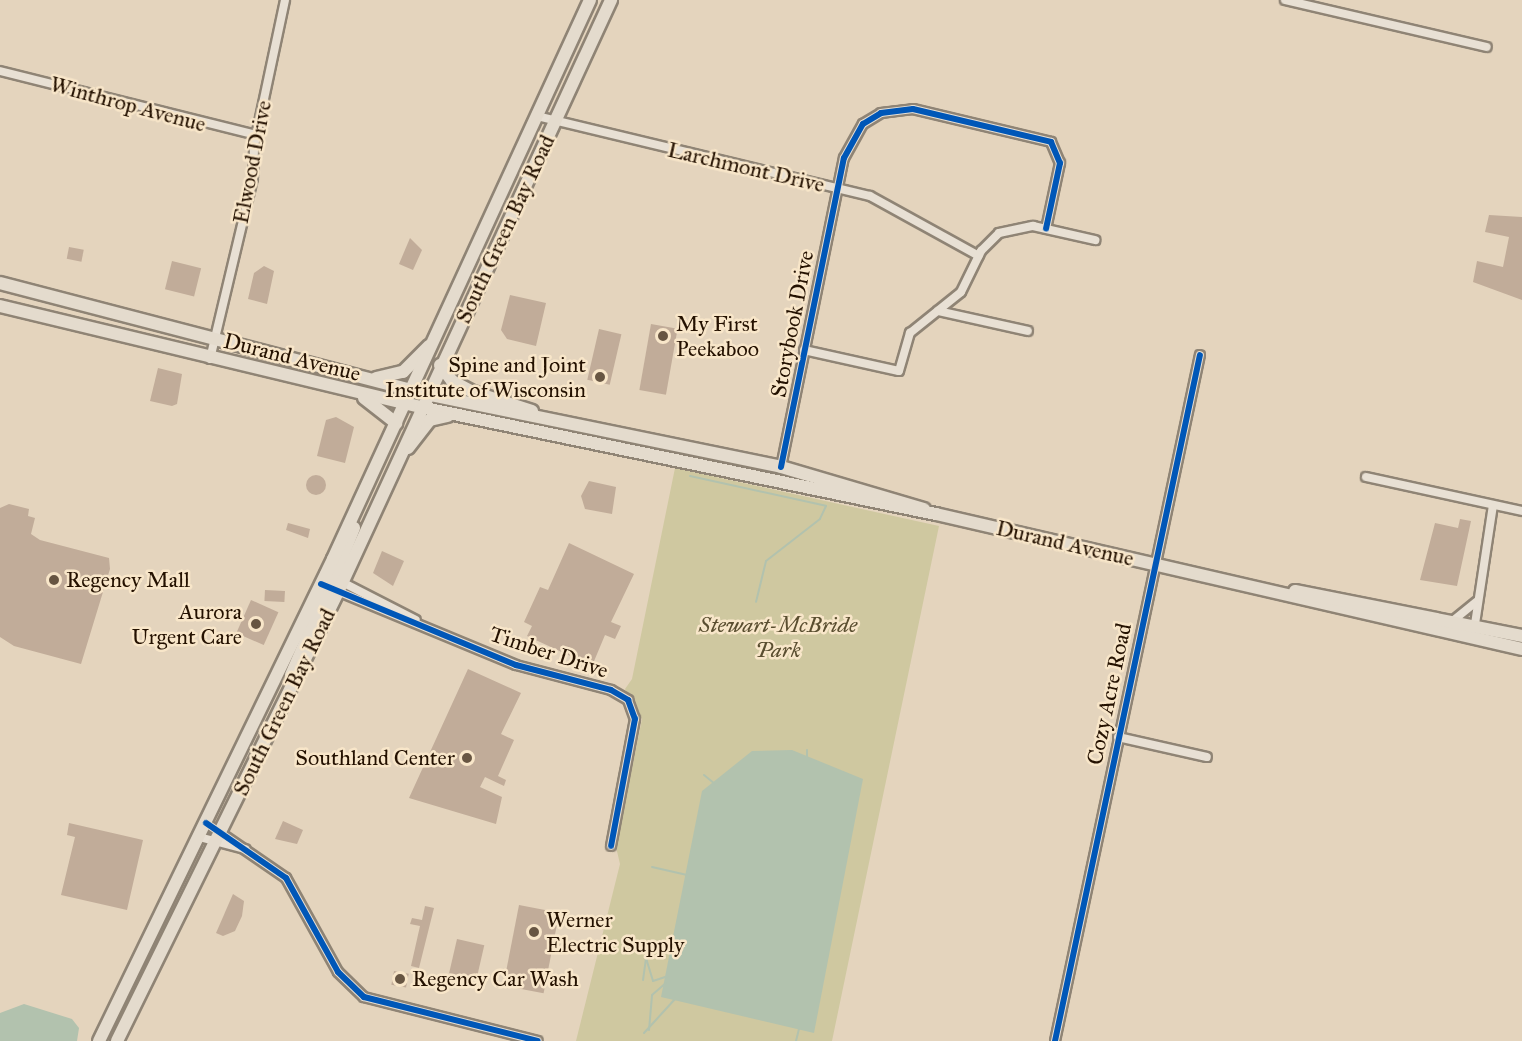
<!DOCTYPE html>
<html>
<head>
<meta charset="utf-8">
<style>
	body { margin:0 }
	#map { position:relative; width:1522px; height:1041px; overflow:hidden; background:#e4d4bd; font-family:"IM FELL Great Primer",serif }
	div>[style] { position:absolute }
	.green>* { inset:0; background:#cfc8a0 }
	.water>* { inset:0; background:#b2c2ae }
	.stream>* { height:2px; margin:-1px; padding:0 1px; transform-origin:1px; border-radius:1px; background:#b2c2ae }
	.building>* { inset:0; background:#c1ac99; transform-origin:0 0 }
	.round { border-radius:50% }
	.roads { filter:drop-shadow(2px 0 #8f8475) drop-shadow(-2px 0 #8f8475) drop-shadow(0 2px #8f8475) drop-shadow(0 -2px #8f8475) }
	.minor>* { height:8px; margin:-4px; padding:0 4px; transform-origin:4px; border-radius:4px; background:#e8e0d4 }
	.primary>* { height:12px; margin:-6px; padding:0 6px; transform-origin:6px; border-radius:6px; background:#e4dbcd }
	.cycleway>* { height:6px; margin:-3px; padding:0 3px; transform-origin:3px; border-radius:3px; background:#0057b8 }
	.dots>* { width:16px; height:16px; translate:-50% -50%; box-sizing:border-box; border:3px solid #f8e6c9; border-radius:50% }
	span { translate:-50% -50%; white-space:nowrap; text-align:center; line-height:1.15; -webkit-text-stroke:5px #f8e6c9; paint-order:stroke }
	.street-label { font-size:22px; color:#241100 }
	.poi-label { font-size:22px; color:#241100 }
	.left { translate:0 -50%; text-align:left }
	.right { translate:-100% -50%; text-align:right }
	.park-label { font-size:22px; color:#5a4e30; font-style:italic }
</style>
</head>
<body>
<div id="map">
	<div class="green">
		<div style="clip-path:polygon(675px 468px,939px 526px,832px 1041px,576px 1041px,620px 864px,616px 847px,642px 719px,625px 689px,632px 679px)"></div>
	</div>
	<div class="water">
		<div style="clip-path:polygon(792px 750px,863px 779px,814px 1033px,661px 997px,702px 791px,752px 751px)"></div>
		<div style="clip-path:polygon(24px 1004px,72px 1019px,79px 1028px,77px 1041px,0 1041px,0 1013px)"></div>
	</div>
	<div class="stream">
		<div style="left:690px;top:476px;width:139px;rotate:12.4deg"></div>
		<div style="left:826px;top:506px;width:14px;rotate:115deg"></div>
		<div style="left:820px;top:519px;width:68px;rotate:142.1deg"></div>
		<div style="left:766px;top:561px;width:42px;rotate:103.7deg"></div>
		<div style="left:807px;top:750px;width:10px;rotate:90deg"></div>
		<div style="left:704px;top:775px;width:13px;rotate:39deg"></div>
		<div style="left:652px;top:867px;width:36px;rotate:13deg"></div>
		<div style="left:643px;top:980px;width:22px;rotate:-82deg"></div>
		<div style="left:646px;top:958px;width:24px;rotate:73deg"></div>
		<div style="left:653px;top:981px;width:16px;rotate:-18deg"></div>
		<div style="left:649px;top:1030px;width:35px;rotate:-85deg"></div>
		<div style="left:652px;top:995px;width:18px;rotate:-41deg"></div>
		<div style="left:644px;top:1033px;width:47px;rotate:-47.6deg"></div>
		<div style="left:796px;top:1041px;width:12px;rotate:-76deg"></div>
	</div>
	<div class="building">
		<div style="clip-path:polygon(1489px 215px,1522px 217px,1522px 300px,1473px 282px,1477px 261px,1503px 267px,1509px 237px,1485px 232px)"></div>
		<div style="clip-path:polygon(410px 238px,422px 250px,413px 270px,399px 264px)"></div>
		<div style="left:69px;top:247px;width:15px;height:12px;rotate:11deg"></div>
		<div style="left:172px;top:261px;width:30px;height:29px;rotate:14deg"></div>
		<div style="clip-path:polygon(264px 266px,274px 271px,267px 304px,248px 299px,254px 273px)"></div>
		<div style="clip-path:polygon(510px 295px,546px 303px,536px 346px,507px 339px,501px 330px)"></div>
		<div style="left:651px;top:324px;width:27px;height:67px;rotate:10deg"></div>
		<div style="left:599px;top:329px;width:23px;height:52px;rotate:13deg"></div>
		<div style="clip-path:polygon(158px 368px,182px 374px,177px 404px,172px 406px,150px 401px)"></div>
		<div style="clip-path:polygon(336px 417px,354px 427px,345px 463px,317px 456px,326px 420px)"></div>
		<div class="round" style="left:306px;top:475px;width:20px;height:20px"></div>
		<div style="clip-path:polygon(589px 481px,616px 487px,612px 514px,585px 509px,581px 496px)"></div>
		<div style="clip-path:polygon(9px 504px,29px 509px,28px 516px,35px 518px,31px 534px,40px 540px,109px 558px,110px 569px,81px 664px,14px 646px,0 637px,0 508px)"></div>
		<div style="clip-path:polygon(1460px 519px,1471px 521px,1457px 586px,1420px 580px,1435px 523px,1458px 528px)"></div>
		<div style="clip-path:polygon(288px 523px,310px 529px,308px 538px,286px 530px)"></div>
		<div style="clip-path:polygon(569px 543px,634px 574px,611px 622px,621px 626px,615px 639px,605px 635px,592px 666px,527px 636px,532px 626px,524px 622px,540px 587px,548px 590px)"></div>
		<div style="clip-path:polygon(382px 551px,404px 561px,393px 586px,373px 573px)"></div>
		<div style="left:265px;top:590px;width:20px;height:11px;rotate:3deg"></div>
		<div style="left:251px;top:600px;width:30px;height:36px;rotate:24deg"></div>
		<div style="clip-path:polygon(468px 669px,521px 693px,501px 734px,514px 740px,498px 776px,506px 780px,504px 786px,485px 777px,480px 787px,502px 797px,496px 824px,409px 798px)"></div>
		<div style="clip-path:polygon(283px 821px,303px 830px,297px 844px,275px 839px)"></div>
		<div style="clip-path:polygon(69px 823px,143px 840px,127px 910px,61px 895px,75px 837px,67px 835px)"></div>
		<div style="clip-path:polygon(233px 894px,244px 901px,242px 916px,235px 931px,223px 936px,216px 933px)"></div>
		<div style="left:519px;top:905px;width:41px;height:82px;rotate:11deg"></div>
		<div style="clip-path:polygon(425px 906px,434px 908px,419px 968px,411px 966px,420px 926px,410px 924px,412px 918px,422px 920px)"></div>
		<div style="left:457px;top:939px;width:28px;height:35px;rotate:13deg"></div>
		<div style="left:394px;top:971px;width:15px;height:14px;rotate:11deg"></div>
	</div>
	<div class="roads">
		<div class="minor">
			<div style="left:1285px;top:0;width:207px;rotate:13.1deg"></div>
			<div style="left:0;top:71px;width:265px;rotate:14deg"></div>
			<div style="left:537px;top:116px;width:342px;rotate:13.5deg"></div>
			<div style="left:870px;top:196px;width:124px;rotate:28.8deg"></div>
			<div style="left:938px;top:311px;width:92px;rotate:12.5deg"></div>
			<div style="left:804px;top:350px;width:97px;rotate:12.5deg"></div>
			<div style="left:899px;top:371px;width:40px;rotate:-74deg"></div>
			<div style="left:910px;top:333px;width:65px;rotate:-38.8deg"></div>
			<div style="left:961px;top:292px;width:46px;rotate:-64deg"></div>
			<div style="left:981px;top:251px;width:25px;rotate:-45deg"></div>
			<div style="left:999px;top:233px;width:35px;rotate:-12deg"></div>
			<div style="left:1033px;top:226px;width:64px;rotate:12.7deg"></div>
			<div style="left:210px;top:359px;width:186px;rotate:-76.6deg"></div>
			<div style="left:253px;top:178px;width:32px;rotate:-88deg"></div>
			<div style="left:254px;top:146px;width:149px;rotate:-78deg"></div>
			<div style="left:781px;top:467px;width:315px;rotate:-78.5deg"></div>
			<div style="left:844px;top:158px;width:39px;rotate:-61deg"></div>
			<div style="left:863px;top:124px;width:21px;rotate:-31deg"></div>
			<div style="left:881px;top:113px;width:32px;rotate:-7deg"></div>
			<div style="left:913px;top:109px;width:142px;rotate:13.4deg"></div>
			<div style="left:1051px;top:142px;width:23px;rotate:67deg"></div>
			<div style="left:1060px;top:163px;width:67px;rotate:102deg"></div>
			<div style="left:1366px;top:477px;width:160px;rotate:12.3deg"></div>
			<div style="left:340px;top:581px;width:85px;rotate:27.2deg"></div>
			<div style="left:335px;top:590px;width:196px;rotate:22.5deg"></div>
			<div style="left:516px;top:665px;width:98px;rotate:14.7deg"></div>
			<div style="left:611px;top:690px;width:20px;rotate:30deg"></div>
			<div style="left:628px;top:700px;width:20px;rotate:70deg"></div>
			<div style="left:635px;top:719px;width:129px;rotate:100.7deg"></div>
			<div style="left:1455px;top:619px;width:27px;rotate:-39deg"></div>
			<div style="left:1475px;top:624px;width:120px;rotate:-81.4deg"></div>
			<div style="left:1118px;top:737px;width:91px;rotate:12.7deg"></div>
			<div style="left:206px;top:823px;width:97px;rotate:34.5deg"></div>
			<div style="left:286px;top:878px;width:107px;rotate:61deg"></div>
			<div style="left:338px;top:972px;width:36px;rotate:44deg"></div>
			<div style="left:364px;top:997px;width:179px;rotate:14.2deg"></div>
			<div style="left:199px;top:837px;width:48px;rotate:14.6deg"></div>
			<div style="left:1055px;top:1041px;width:701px;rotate:-78.07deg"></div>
		</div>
		<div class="primary">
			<div style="left:0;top:283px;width:440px;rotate:14.6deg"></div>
			<div style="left:426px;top:394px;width:362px;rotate:11.6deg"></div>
			<div style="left:781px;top:467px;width:149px;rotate:16.4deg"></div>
			<div style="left:0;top:306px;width:432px;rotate:13.5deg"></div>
			<div style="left:420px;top:407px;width:527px;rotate:11.72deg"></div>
			<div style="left:936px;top:514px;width:601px;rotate:12.97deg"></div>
			<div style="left:440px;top:365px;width:20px;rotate:53deg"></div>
			<div style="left:452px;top:381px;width:24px;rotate:28deg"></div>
			<div style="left:473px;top:392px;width:62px;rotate:17.9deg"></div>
			<div style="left:376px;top:378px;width:28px;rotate:-13deg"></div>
			<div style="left:403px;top:372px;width:37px;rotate:-45deg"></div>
			<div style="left:364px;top:398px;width:41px;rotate:38deg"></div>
			<div style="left:408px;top:448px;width:36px;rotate:-52deg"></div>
			<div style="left:430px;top:420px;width:18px;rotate:-13deg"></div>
			<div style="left:337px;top:591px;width:14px;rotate:-102deg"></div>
			<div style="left:334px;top:577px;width:53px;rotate:-67.8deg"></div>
			<div style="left:1295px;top:591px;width:231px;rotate:11.2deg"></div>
			<div style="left:291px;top:675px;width:95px;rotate:-66.4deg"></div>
			<div style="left:329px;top:588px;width:14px;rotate:-102deg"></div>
			<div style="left:99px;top:1041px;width:536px;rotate:-64.1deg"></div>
			<div style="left:333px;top:559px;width:615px;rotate:-65.31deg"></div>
			<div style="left:117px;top:1041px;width:500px;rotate:-63.79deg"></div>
			<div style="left:338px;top:592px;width:652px;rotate:-65.24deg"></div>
		</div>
	</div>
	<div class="cycleway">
		<div style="left:781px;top:467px;width:315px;rotate:-78.5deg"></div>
		<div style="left:844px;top:158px;width:39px;rotate:-61deg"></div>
		<div style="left:863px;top:124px;width:21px;rotate:-31deg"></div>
		<div style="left:881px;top:113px;width:32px;rotate:-7deg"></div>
		<div style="left:913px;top:109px;width:142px;rotate:13.4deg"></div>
		<div style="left:1051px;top:142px;width:23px;rotate:67deg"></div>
		<div style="left:1060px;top:163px;width:67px;rotate:102deg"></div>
		<div style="left:321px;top:584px;width:211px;rotate:22.6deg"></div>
		<div style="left:516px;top:665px;width:98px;rotate:14.7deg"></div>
		<div style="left:611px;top:690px;width:20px;rotate:30deg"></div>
		<div style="left:628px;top:700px;width:20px;rotate:70deg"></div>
		<div style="left:635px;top:719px;width:129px;rotate:100.7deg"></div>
		<div style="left:206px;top:823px;width:97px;rotate:34.5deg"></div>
		<div style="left:286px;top:878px;width:107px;rotate:61deg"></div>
		<div style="left:338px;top:972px;width:36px;rotate:44deg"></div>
		<div style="left:364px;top:997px;width:179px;rotate:14.2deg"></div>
		<div style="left:1055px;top:1041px;width:701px;rotate:-78.07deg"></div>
	</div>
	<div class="dots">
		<div style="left:663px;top:336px;background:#675542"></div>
		<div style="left:600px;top:377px;background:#675542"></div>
		<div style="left:54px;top:580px;background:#675542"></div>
		<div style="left:256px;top:624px;background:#675542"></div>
		<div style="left:467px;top:758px;background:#675542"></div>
		<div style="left:534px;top:932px;background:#675542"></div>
		<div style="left:400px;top:979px;background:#675542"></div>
	</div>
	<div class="street-label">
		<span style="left:128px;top:104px;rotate:15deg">Winthrop Avenue</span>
		<span style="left:252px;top:162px;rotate:-79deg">Elwood Drive</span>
		<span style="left:746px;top:167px;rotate:13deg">Larchmont Drive</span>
		<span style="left:505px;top:229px;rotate:-65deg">South Green Bay Road</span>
		<span style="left:792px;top:324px;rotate:-79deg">Storybook Drive</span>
		<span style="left:292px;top:357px;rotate:14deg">Durand Avenue</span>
		<span style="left:1065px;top:543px;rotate:13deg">Durand Avenue</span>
		<span style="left:549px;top:652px;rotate:18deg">Timber Drive</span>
		<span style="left:1109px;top:694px;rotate:-78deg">Cozy Acre Road</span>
		<span style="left:284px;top:702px;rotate:-64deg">South Green Bay Road</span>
	</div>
	<div class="poi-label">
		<span class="left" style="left:676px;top:336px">My First<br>Peekaboo</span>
		<span class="right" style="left:586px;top:377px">Spine and Joint<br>Institute of Wisconsin</span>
		<span class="left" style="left:66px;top:580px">Regency Mall</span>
		<span class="right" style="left:242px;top:624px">Aurora<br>Urgent Care</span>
		<span class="right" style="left:455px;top:758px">Southland Center</span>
		<span class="left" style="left:546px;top:932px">Werner<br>Electric Supply</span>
		<span class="left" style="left:412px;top:979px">Regency Car Wash</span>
	</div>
	<div class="park-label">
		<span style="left:778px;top:637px">Stewart-McBride<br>Park</span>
	</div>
</div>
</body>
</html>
